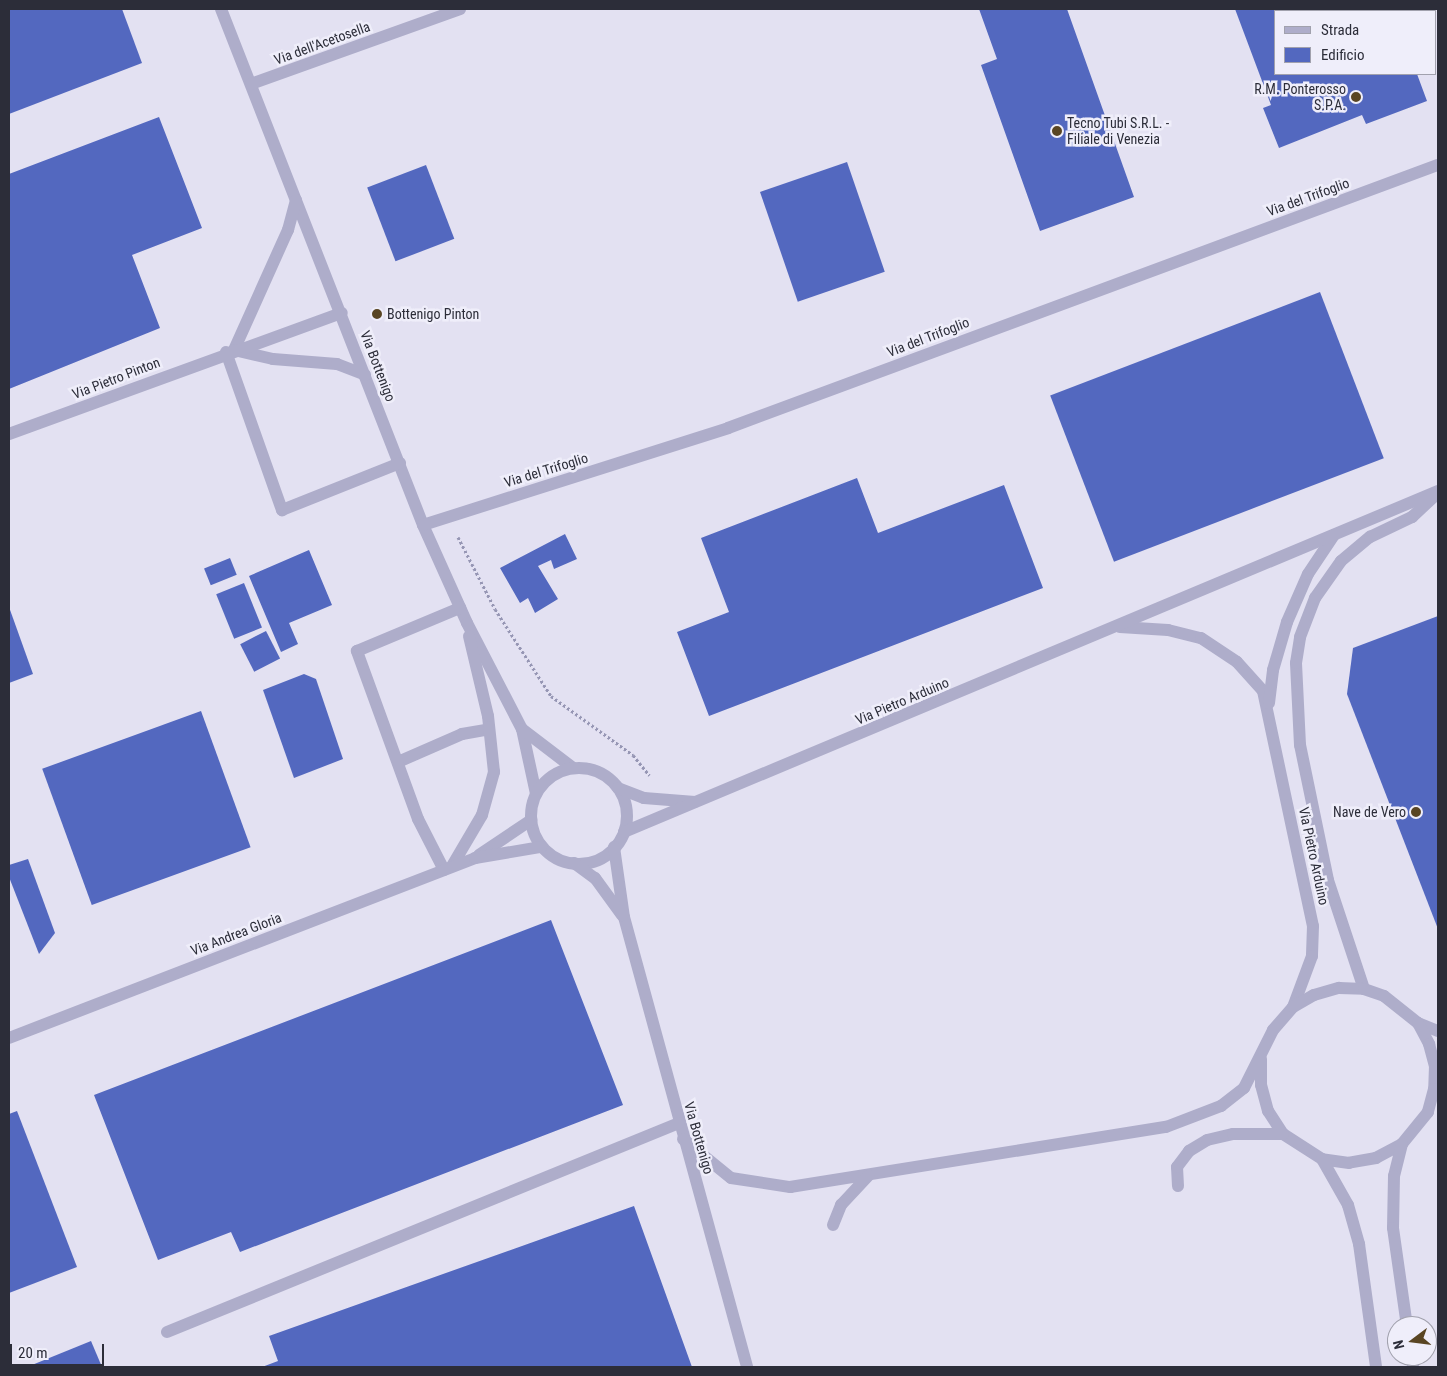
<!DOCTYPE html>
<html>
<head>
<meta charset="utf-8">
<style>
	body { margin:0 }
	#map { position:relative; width:1447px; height:1376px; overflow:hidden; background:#e3e1f2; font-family:"Roboto Condensed",sans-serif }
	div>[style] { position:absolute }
	.building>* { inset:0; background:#5368bf; transform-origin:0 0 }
	.path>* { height:3px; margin-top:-1.5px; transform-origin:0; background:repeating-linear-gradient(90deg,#9696b4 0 2.5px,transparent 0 5px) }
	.minor>* { height:12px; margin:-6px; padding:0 6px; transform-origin:6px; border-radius:6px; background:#aeadca }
	.minor>.ring { margin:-6px; padding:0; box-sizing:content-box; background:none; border:12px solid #aeadca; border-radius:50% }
	.dots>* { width:14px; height:14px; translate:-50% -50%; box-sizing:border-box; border:2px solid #efeefa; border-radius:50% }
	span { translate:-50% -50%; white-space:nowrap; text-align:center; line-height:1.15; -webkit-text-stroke:5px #efeefa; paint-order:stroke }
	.street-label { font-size:14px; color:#2c2d39 }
	.poi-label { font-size:14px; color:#2c2d39 }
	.right { translate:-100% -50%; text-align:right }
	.left { translate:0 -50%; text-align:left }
	.frame { position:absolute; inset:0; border:10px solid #2c2d39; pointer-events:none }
	.legend { position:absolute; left:1274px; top:10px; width:162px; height:65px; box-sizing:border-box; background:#efeefa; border:1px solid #a1a1ad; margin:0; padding:6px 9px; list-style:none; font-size:15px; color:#2c2d39 }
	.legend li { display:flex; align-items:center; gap:10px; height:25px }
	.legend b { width:25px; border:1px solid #a1a1ad }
	.north { position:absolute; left:1387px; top:1316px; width:50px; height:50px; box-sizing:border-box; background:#efeefa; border:1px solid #a1a1ad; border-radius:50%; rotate:255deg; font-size:14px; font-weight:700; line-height:20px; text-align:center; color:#2c2d39 }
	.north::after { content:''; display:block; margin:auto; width:18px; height:22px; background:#594523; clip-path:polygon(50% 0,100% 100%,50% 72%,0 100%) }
	.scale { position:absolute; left:10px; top:1344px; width:94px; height:22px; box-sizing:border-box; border:2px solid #2c2d39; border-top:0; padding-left:6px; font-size:15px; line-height:18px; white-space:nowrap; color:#2c2d39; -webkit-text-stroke:4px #efeefa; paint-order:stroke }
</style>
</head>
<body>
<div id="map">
	<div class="building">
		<div style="clip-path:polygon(9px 9px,122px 9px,142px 63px,9px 114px)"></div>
		<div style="clip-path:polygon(979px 9px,1067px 9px,1134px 197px,1040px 231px,981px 65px,997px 59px)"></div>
		<div style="clip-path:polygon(1235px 9px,1407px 9px,1276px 11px,1276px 74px,1417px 74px,1427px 101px,1366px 124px,1362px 115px,1279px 148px,1263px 108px,1271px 105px)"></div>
		<div style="clip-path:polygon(159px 117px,202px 228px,132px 255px,160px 328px,9px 389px,9px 174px)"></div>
		<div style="left:847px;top:162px;width:116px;height:92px;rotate:71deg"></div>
		<div style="left:426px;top:165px;width:79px;height:63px;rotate:69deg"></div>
		<div style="left:1320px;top:292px;width:178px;height:289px;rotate:69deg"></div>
		<div style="clip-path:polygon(857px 478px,878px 533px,1004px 485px,1043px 588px,709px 716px,677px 632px,729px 612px,701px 538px)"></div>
		<div style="clip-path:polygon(565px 534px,577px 559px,554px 569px,551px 560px,538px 566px,558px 599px,535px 613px,528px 598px,520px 603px,500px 568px)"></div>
		<div style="clip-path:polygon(309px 550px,332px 605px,289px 623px,298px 644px,281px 652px,249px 576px)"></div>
		<div style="left:230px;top:558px;width:18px;height:28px;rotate:68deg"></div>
		<div style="left:244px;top:583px;width:48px;height:30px;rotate:68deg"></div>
		<div style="clip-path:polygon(9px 607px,33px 674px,9px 683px)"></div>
		<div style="clip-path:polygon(1438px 616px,1438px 929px,1347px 694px,1353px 648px)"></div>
		<div style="left:266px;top:631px;width:31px;height:29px;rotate:63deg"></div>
		<div style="clip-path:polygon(304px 674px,316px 679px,343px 759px,294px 778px,263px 690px)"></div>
		<div style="left:201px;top:711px;width:145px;height:169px;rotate:70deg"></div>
		<div style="clip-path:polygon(28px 859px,55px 933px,39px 954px,9px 877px,9px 865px)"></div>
		<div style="clip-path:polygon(551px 920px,623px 1105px,240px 1252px,231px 1232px,158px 1260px,94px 1095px)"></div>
		<div style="clip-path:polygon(17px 1111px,77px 1267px,9px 1293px,9px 1114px)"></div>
		<div style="clip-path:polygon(634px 1206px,692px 1367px,262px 1367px,278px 1361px,269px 1336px)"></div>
		<div style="clip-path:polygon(91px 1341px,102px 1367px,27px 1367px)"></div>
	</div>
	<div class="path">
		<div style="left:458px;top:537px;width:81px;rotate:62.8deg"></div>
		<div style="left:495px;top:609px;width:103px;rotate:57.2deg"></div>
		<div style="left:551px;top:696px;width:101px;rotate:35.7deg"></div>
		<div style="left:633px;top:755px;width:26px;rotate:51deg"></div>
	</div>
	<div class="minor">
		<div style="left:221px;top:9px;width:554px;rotate:68.62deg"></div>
		<div style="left:423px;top:525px;width:107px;rotate:65.8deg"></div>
		<div style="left:467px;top:623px;width:119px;rotate:62.6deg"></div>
		<div style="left:522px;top:729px;width:66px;rotate:77.8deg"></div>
		<div style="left:251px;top:84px;width:222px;rotate:-19.7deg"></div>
		<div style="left:234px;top:350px;width:132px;rotate:-65.8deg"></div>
		<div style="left:288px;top:230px;width:31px;rotate:-75deg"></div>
		<div style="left:234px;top:350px;width:40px;rotate:13deg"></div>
		<div style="left:273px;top:359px;width:64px;rotate:4.5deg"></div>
		<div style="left:337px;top:364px;width:30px;rotate:21deg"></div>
		<div style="left:226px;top:352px;width:168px;rotate:70.5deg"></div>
		<div style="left:282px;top:510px;width:127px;rotate:-21.7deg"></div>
		<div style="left:9px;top:434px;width:354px;rotate:-20deg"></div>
		<div style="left:423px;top:525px;width:320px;rotate:-17.6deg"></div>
		<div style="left:728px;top:428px;width:757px;rotate:-20.33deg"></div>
		<div style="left:1120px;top:627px;width:48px;rotate:3.6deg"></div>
		<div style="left:1168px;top:630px;width:34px;rotate:14deg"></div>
		<div style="left:1201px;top:638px;width:43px;rotate:33.7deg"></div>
		<div style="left:1237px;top:662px;width:39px;rotate:48deg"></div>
		<div style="left:1263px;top:691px;width:240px;rotate:78deg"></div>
		<div style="left:1313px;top:926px;width:30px;rotate:92deg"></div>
		<div style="left:1312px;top:956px;width:54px;rotate:110.4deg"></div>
		<div style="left:1269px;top:703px;width:33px;rotate:-83deg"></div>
		<div style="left:1273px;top:670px;width:50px;rotate:-73.7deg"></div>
		<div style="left:1287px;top:622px;width:52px;rotate:-66.4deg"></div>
		<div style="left:1308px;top:574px;width:47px;rotate:-56.3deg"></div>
		<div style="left:522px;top:729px;width:64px;rotate:37.4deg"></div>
		<div style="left:398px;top:762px;width:70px;rotate:-23.6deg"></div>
		<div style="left:462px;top:734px;width:27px;rotate:-10deg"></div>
		<div class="ring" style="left:531px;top:768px;width:84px;height:84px"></div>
		<div style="left:618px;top:788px;width:28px;rotate:21deg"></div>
		<div style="left:644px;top:798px;width:51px;rotate:4.5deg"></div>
		<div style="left:624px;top:832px;width:883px;rotate:-22.73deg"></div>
		<div style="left:614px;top:847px;width:71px;rotate:81.9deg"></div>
		<div style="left:624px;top:917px;width:467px;rotate:74.7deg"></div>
		<div style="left:479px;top:855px;width:63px;rotate:-33.9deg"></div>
		<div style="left:574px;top:863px;width:26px;rotate:36deg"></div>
		<div style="left:595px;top:878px;width:46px;rotate:53.9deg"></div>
		<div style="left:452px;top:866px;width:59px;rotate:-59.5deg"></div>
		<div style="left:482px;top:815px;width:45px;rotate:-74.4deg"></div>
		<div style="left:494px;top:772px;width:56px;rotate:-96.1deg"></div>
		<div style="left:488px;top:716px;width:82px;rotate:-103.4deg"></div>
		<div style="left:444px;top:870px;width:57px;rotate:-117deg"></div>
		<div style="left:418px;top:819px;width:179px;rotate:-110deg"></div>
		<div style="left:357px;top:651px;width:112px;rotate:-22.7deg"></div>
		<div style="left:1364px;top:989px;width:115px;rotate:-108.3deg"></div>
		<div style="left:1328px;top:880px;width:138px;rotate:-101.7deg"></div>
		<div style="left:1300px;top:745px;width:82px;rotate:-92.8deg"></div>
		<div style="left:1296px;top:663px;width:26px;rotate:-81deg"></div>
		<div style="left:1300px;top:637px;width:42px;rotate:-69deg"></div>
		<div style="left:1315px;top:598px;width:45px;rotate:-54.9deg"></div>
		<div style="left:1341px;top:561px;width:38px;rotate:-40deg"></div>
		<div style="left:1370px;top:537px;width:47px;rotate:-25.5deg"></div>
		<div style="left:1412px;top:517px;width:33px;rotate:-43deg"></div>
		<div style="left:1418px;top:1023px;width:22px;rotate:22deg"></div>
		<div style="left:9px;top:1038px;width:500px;rotate:-21.1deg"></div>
		<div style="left:475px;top:858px;width:67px;rotate:-9.5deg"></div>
		<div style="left:683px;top:1139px;width:62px;rotate:39.1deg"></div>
		<div style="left:731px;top:1178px;width:60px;rotate:8.7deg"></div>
		<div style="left:790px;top:1187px;width:381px;rotate:-9.1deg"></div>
		<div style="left:1166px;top:1127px;width:59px;rotate:-20.9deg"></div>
		<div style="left:1221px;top:1106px;width:29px;rotate:-38deg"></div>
		<div style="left:1244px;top:1088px;width:65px;rotate:-63.4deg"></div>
		<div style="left:1273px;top:1030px;width:30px;rotate:-49deg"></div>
		<div style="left:1293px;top:1007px;width:24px;rotate:-30deg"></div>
		<div style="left:1314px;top:995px;width:26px;rotate:-16deg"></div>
		<div style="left:1339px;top:988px;width:25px;rotate:2deg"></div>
		<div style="left:1364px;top:989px;width:21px;rotate:19deg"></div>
		<div style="left:1384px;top:996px;width:43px;rotate:38.5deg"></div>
		<div style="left:1418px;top:1023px;width:24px;rotate:62deg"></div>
		<div style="left:1429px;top:1044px;width:23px;rotate:75deg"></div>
		<div style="left:1435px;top:1066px;width:23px;rotate:92deg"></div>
		<div style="left:1434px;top:1089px;width:24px;rotate:105deg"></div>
		<div style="left:1428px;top:1112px;width:41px;rotate:129.1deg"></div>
		<div style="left:1402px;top:1144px;width:30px;rotate:152deg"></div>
		<div style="left:1376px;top:1158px;width:27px;rotate:170deg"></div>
		<div style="left:1349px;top:1163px;width:27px;rotate:-172deg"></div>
		<div style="left:1322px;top:1159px;width:46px;rotate:-147.3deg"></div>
		<div style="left:1283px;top:1134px;width:27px;rotate:-123deg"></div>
		<div style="left:1268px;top:1111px;width:27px;rotate:-105deg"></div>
		<div style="left:1261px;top:1085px;width:26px;rotate:-90deg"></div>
		<div style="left:1402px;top:1144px;width:33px;rotate:104deg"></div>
		<div style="left:1394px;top:1176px;width:52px;rotate:91.1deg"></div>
		<div style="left:1393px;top:1228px;width:99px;rotate:81.9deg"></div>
		<div style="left:1322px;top:1159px;width:53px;rotate:60.5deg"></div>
		<div style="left:1348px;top:1205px;width:41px;rotate:74.2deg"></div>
		<div style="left:1359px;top:1244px;width:124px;rotate:82.1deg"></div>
		<div style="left:1178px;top:1186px;width:19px;rotate:-93deg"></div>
		<div style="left:1177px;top:1167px;width:20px;rotate:-53deg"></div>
		<div style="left:1189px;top:1151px;width:21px;rotate:-31deg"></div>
		<div style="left:1207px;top:1140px;width:27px;rotate:-13deg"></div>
		<div style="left:1233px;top:1134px;width:50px"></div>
		<div style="left:833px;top:1225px;width:22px;rotate:-68deg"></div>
		<div style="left:841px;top:1205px;width:40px;rotate:-47deg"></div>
		<div style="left:167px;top:1332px;width:553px;rotate:-22.21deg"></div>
		<div style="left:1412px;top:1356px;width:11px;rotate:85deg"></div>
	</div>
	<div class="dots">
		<div style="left:1356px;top:97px;background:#594523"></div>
		<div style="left:1057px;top:131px;background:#594523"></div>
		<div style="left:377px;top:314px;background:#594523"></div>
		<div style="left:1416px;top:812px;background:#594523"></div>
	</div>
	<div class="street-label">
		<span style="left:322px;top:43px;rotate:-20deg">Via dell'Acetosella</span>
		<span style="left:1308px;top:197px;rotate:-20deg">Via del Trifoglio</span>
		<span style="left:928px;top:337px;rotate:-21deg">Via del Trifoglio</span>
		<span style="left:378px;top:366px;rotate:69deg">Via Bottenigo</span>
		<span style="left:116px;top:378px;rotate:-21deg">Via Pietro Pinton</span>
		<span style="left:546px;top:470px;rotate:-17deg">Via del Trifoglio</span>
		<span style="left:902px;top:701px;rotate:-23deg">Via Pietro Arduino</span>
		<span style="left:1314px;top:856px;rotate:78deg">Via Pietro Arduino</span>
		<span style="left:236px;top:934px;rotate:-21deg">Via Andrea Gloria</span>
		<span style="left:699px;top:1138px;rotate:74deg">Via Bottenigo</span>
	</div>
	<div class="poi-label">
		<span class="right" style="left:1346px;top:97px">R.M. Ponterosso<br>S.P.A.</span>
		<span class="left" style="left:1067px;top:131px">Tecno Tubi S.R.L. -<br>Filiale di Venezia</span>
		<span class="left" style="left:387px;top:314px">Bottenigo Pinton</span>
		<span class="right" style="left:1406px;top:812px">Nave de Vero</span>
	</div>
	<div class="frame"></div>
	<ul class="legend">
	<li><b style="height:6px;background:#aeadca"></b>Strada</li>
	<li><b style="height:14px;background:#5368bf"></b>Edificio</li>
	</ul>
	<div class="north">N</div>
	<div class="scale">20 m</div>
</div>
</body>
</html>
